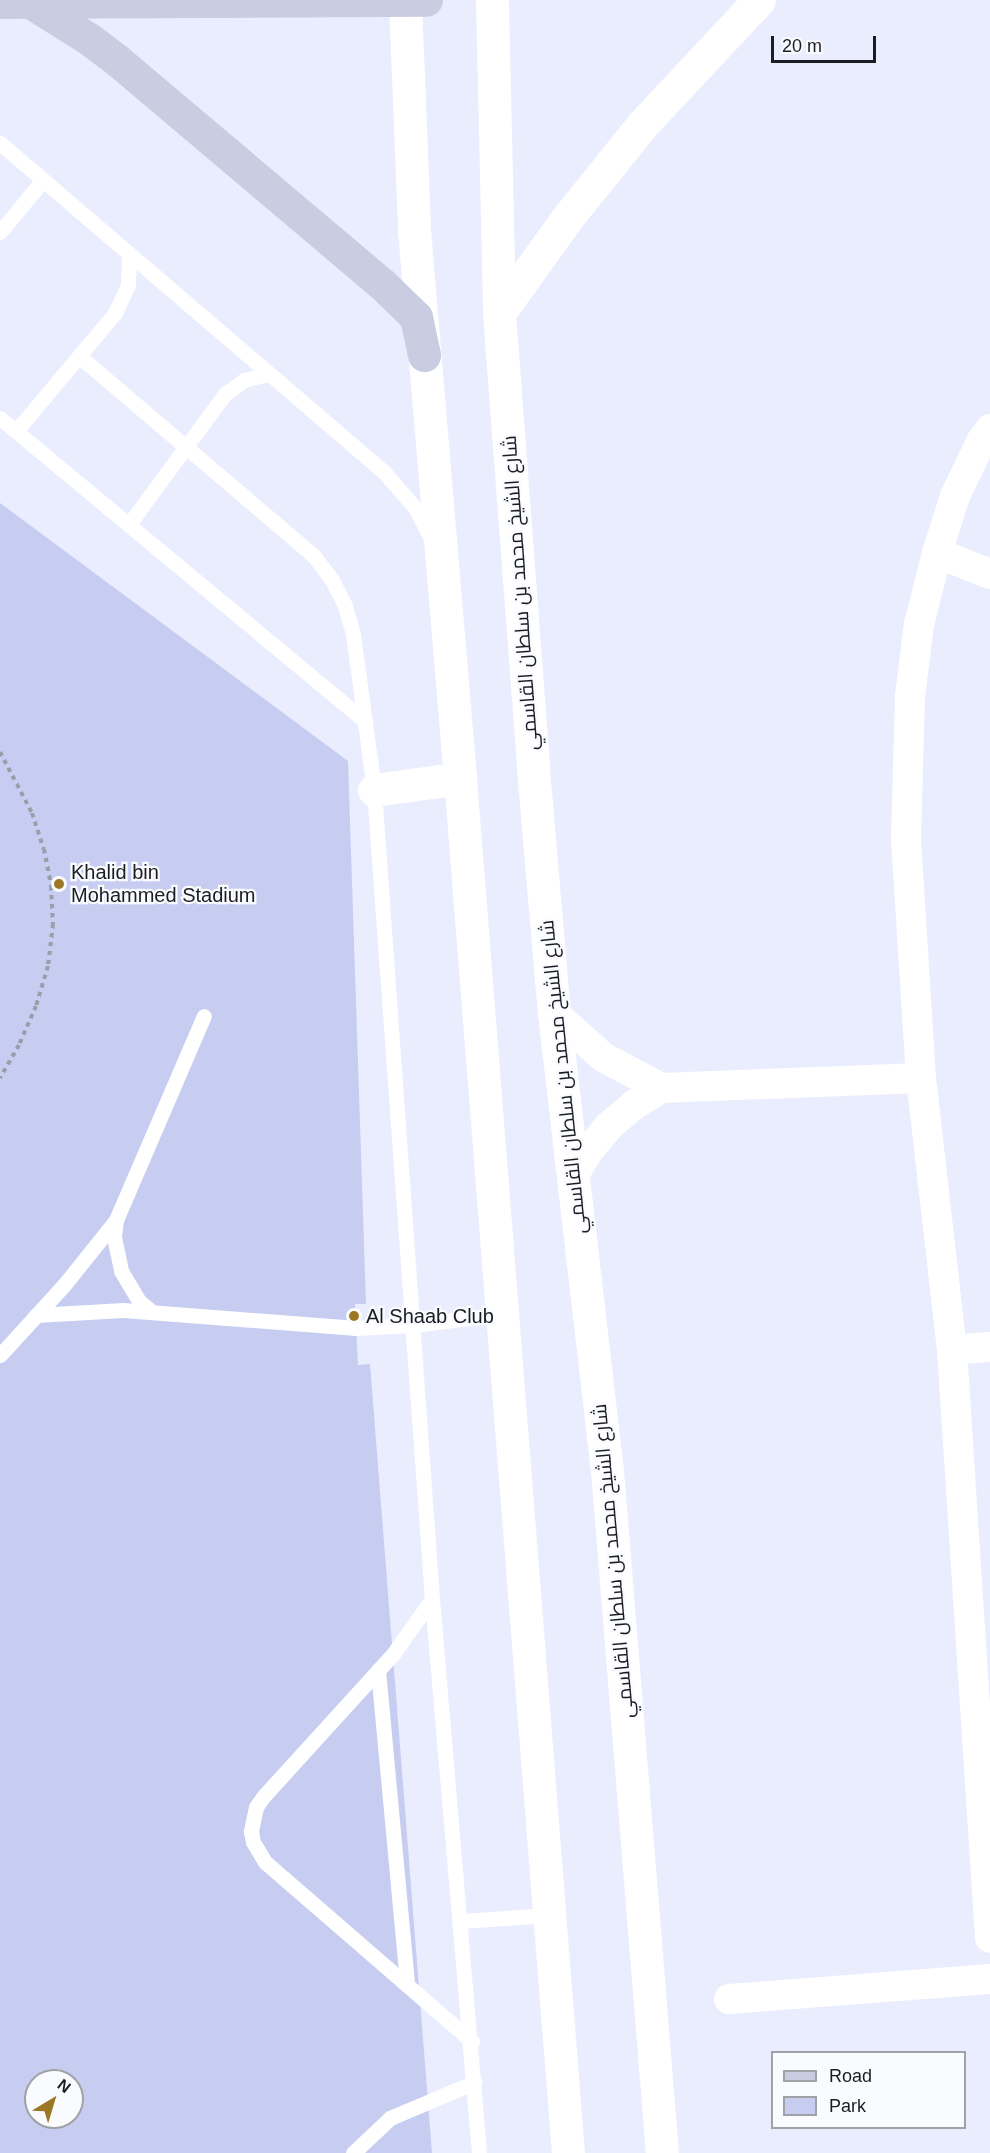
<!DOCTYPE html>
<html>
<head>
<meta charset="utf-8">
<style>
	body { margin:0 }
	#map { position:relative; width:990px; height:2153px; overflow:hidden; background:#e9edfe; font-family:Arial,Cairo,sans-serif }
	div>[style] { position:absolute }
	.green>* { inset:0; background:#c6cdf1 }
	.path>* { height:4px; margin-top:-2px; transform-origin:0; background:repeating-linear-gradient(90deg,#9a9daa 0 4.5px,transparent 0 9px) }
	.service>* { height:15px; margin:-7.5px; padding:0 7.5px; transform-origin:7.5px; border-radius:7.5px; background:#fff }
	.minor>* { height:30px; margin:-15px; padding:0 15px; transform-origin:15px; border-radius:15px; background:#fff }
	.secondary>* { height:33px; margin:-16.5px; padding:0 16.5px; transform-origin:16.5px; border-radius:16.5px; background:#fff }
	.primary>* { height:33px; margin:-16.5px; padding:0 16.5px; transform-origin:16.5px; border-radius:16.5px; background:#c9cde1 }
	.dots>* { width:16px; height:16px; translate:-50% -50%; box-sizing:border-box; border:3px solid #fafbfe; border-radius:50% }
	span { translate:-50% -50%; white-space:nowrap; text-align:center; line-height:1.15; -webkit-text-stroke:4.5px #fafbfe; paint-order:stroke }
	.street-label { font-size:20px; color:#1c1d23 }
	.poi-label { font-size:20px; color:#1c1d23 }
	.left { translate:0 -50%; text-align:left }
	.legend { position:absolute; left:771px; top:2051px; width:195px; height:78px; box-sizing:border-box; background:#fafbfe; border:2px solid #a1a2a6; margin:0; padding:8px 10px; list-style:none; font-size:18px; color:#1c1d23 }
	.legend li { display:flex; align-items:center; gap:12px; height:30px }
	.legend b { width:30px; border:2px solid #a1a2a6 }
	.north { position:absolute; left:24px; top:2069px; width:60px; height:60px; box-sizing:border-box; background:#fafbfe; border:2px solid #a1a2a6; border-radius:50%; rotate:38deg; font-size:16px; font-weight:700; line-height:24px; text-align:center; color:#1c1d23 }
	.north::after { content:''; display:block; margin:auto; width:21px; height:27px; background:#9b7823; clip-path:polygon(50% 0,100% 100%,50% 72%,0 100%) }
	.scale { position:absolute; left:771px; top:36px; width:105px; height:27px; box-sizing:border-box; border:3px solid #1c1d23; border-top:0; padding-left:8px; font-size:18px; line-height:21px; white-space:nowrap; color:#1c1d23; -webkit-text-stroke:4px #fafbfe; paint-order:stroke }
</style>
</head>
<body>
<div id="map">
	<div class="green">
		<div style="clip-path:polygon(evenodd,0 503px,348px 761px,366px 1304px,355px 1304px,358px 1365px,370px 1364px,432px 2153px,0 2153px,0 503px,36px 2081px,72px 2081px,72px 2117px,36px 2117px,36px 2081px)"></div>
	</div>
	<div class="path">
		<div style="left:0;top:752px;width:69px;rotate:62.3deg"></div>
		<div style="left:32px;top:813px;width:38px;rotate:72deg"></div>
		<div style="left:44px;top:849px;width:38px;rotate:79deg"></div>
		<div style="left:51px;top:886px;width:38px;rotate:87deg"></div>
		<div style="left:53px;top:924px;width:42px;rotate:96.8deg"></div>
		<div style="left:48px;top:966px;width:42px;rotate:106.7deg"></div>
		<div style="left:36px;top:1006px;width:43px;rotate:113.6deg"></div>
		<div style="left:19px;top:1045px;width:38px;rotate:120deg"></div>
	</div>
	<div class="service">
		<div style="left:0;top:143px;width:506px;rotate:40.59deg"></div>
		<div style="left:384px;top:472px;width:49px;rotate:49.1deg"></div>
		<div style="left:416px;top:509px;width:34px;rotate:63deg"></div>
		<div style="left:0;top:232px;width:67px;rotate:-50.4deg"></div>
		<div style="left:79px;top:356px;width:309px;rotate:40.4deg"></div>
		<div style="left:314px;top:556px;width:30px;rotate:53deg"></div>
		<div style="left:332px;top:580px;width:29px;rotate:63deg"></div>
		<div style="left:345px;top:606px;width:29px;rotate:74deg"></div>
		<div style="left:353px;top:634px;width:157px;rotate:82.3deg"></div>
		<div style="left:374px;top:790px;width:811px;rotate:85.9deg"></div>
		<div style="left:432px;top:1599px;width:556px;rotate:85.15deg"></div>
		<div style="left:0;top:418px;width:474px;rotate:39.7deg"></div>
		<div style="left:16px;top:431px;width:154px;rotate:-50deg"></div>
		<div style="left:115px;top:313px;width:31px;rotate:-65deg"></div>
		<div style="left:128px;top:285px;width:31px;rotate:-88deg"></div>
		<div style="left:129px;top:524px;width:162px;rotate:-53.6deg"></div>
		<div style="left:225px;top:394px;width:24px;rotate:-36deg"></div>
		<div style="left:244px;top:380px;width:25px;rotate:-14deg"></div>
		<div style="left:116px;top:1220px;width:17px;rotate:97deg"></div>
		<div style="left:114px;top:1237px;width:35px;rotate:78deg"></div>
		<div style="left:121px;top:1271px;width:35px;rotate:59deg"></div>
		<div style="left:139px;top:1301px;width:17px;rotate:40deg"></div>
		<div style="left:36px;top:1315px;width:87px;rotate:-3.3deg"></div>
		<div style="left:123px;top:1310px;width:234px;rotate:4.4deg"></div>
		<div style="left:356px;top:1328px;width:58px;rotate:-3deg"></div>
		<div style="left:414px;top:1325px;width:88px;rotate:-7.2deg"></div>
		<div style="left:0;top:1355px;width:95px;rotate:-47.6deg"></div>
		<div style="left:64px;top:1285px;width:83px;rotate:-51.3deg"></div>
		<div style="left:116px;top:1220px;width:222px;rotate:-66.7deg"></div>
		<div style="left:432px;top:1599px;width:67px;rotate:125.3deg"></div>
		<div style="left:393px;top:1654px;width:193px;rotate:132.3deg"></div>
		<div style="left:263px;top:1797px;width:12px;rotate:125deg"></div>
		<div style="left:256px;top:1807px;width:25px;rotate:102deg"></div>
		<div style="left:251px;top:1831px;width:11px;rotate:80deg"></div>
		<div style="left:253px;top:1842px;width:23px;rotate:59deg"></div>
		<div style="left:265px;top:1862px;width:274px;rotate:40.9deg"></div>
		<div style="left:378px;top:1670px;width:316px;rotate:84.7deg"></div>
		<div style="left:461px;top:1921px;width:88px;rotate:-3.9deg"></div>
		<div style="left:353px;top:2153px;width:51px;rotate:-43.4deg"></div>
		<div style="left:390px;top:2118px;width:92px;rotate:-23deg"></div>
	</div>
	<div class="minor">
		<div style="left:990px;top:429px;width:16px;rotate:125deg"></div>
		<div style="left:981px;top:442px;width:60px;rotate:115.7deg"></div>
		<div style="left:955px;top:496px;width:60px;rotate:107.5deg"></div>
		<div style="left:937px;top:553px;width:73px;rotate:104.2deg"></div>
		<div style="left:919px;top:624px;width:73px;rotate:97.1deg"></div>
		<div style="left:910px;top:696px;width:143px;rotate:91.6deg"></div>
		<div style="left:906px;top:839px;width:239px;rotate:86.4deg"></div>
		<div style="left:921px;top:1078px;width:274px;rotate:83.5deg"></div>
		<div style="left:952px;top:1350px;width:589px;rotate:86.3deg"></div>
		<div style="left:937px;top:553px;width:57px;rotate:21.6deg"></div>
		<div style="left:554px;top:1013px;width:66px;rotate:41.9deg"></div>
		<div style="left:603px;top:1057px;width:66px;rotate:28.1deg"></div>
		<div style="left:661px;top:1088px;width:260px;rotate:-2.2deg"></div>
		<div style="left:572px;top:1178px;width:33px;rotate:-59deg"></div>
		<div style="left:589px;top:1150px;width:31px;rotate:-50deg"></div>
		<div style="left:609px;top:1126px;width:33px;rotate:-40deg"></div>
		<div style="left:634px;top:1105px;width:32px;rotate:-32deg"></div>
		<div style="left:952px;top:1350px;width:38px;rotate:-5deg"></div>
		<div style="left:729px;top:1999px;width:262px;rotate:-4.4deg"></div>
	</div>
	<div class="secondary">
		<div style="left:492px;top:0;width:313px;rotate:88.7deg"></div>
		<div style="left:499px;top:313px;width:457px;rotate:85.7deg"></div>
		<div style="left:533px;top:769px;width:245px;rotate:85.1deg"></div>
		<div style="left:554px;top:1013px;width:460px;rotate:83.4deg"></div>
		<div style="left:607px;top:1470px;width:685px;rotate:85.4deg"></div>
		<div style="left:405px;top:2px;width:228px;rotate:87.7deg"></div>
		<div style="left:414px;top:230px;width:550px;rotate:85.2deg"></div>
		<div style="left:460px;top:778px;width:1379px;rotate:85.51deg"></div>
		<div style="left:499px;top:313px;width:118px;rotate:-54.3deg"></div>
		<div style="left:568px;top:217px;width:118px;rotate:-51.2deg"></div>
		<div style="left:642px;top:125px;width:171px;rotate:-46.9deg"></div>
		<div style="left:374px;top:790px;width:87px;rotate:-7.9deg"></div>
	</div>
	<div class="primary">
		<div style="left:27px;top:0;width:73px;rotate:32.2deg"></div>
		<div style="left:89px;top:39px;width:36px;rotate:37deg"></div>
		<div style="left:118px;top:61px;width:344px;rotate:40.2deg"></div>
		<div style="left:381px;top:283px;width:49px;rotate:44.2deg"></div>
		<div style="left:416px;top:317px;width:39px;rotate:78deg"></div>
		<div style="left:0;top:2px;width:426px;rotate:-0.3deg"></div>
	</div>
	<div class="dots">
		<div style="left:59px;top:884px;background:#9b7823"></div>
		<div style="left:354px;top:1316px;background:#9b7823"></div>
	</div>
	<div class="street-label">
		<span style="left:520px;top:593px;rotate:-94deg">شارع الشيخ محمد بن سلطان القاسمي</span>
		<span style="left:563px;top:1077px;rotate:-96deg">شارع الشيخ محمد بن سلطان القاسمي</span>
		<span style="left:613px;top:1561px;rotate:-95deg">شارع الشيخ محمد بن سلطان القاسمي</span>
	</div>
	<div class="poi-label">
		<span class="left" style="left:71px;top:884px">Khalid bin<br>Mohammed Stadium</span>
		<span class="left" style="left:366px;top:1316px">Al Shaab Club</span>
	</div>
	<ul class="legend">
	<li><b style="height:8px;background:#c9cde1"></b>Road</li>
	<li><b style="height:16px;background:#c6cdf1"></b>Park</li>
	</ul>
	<div class="north">N</div>
	<div class="scale">20 m</div>
</div>
</body>
</html>
